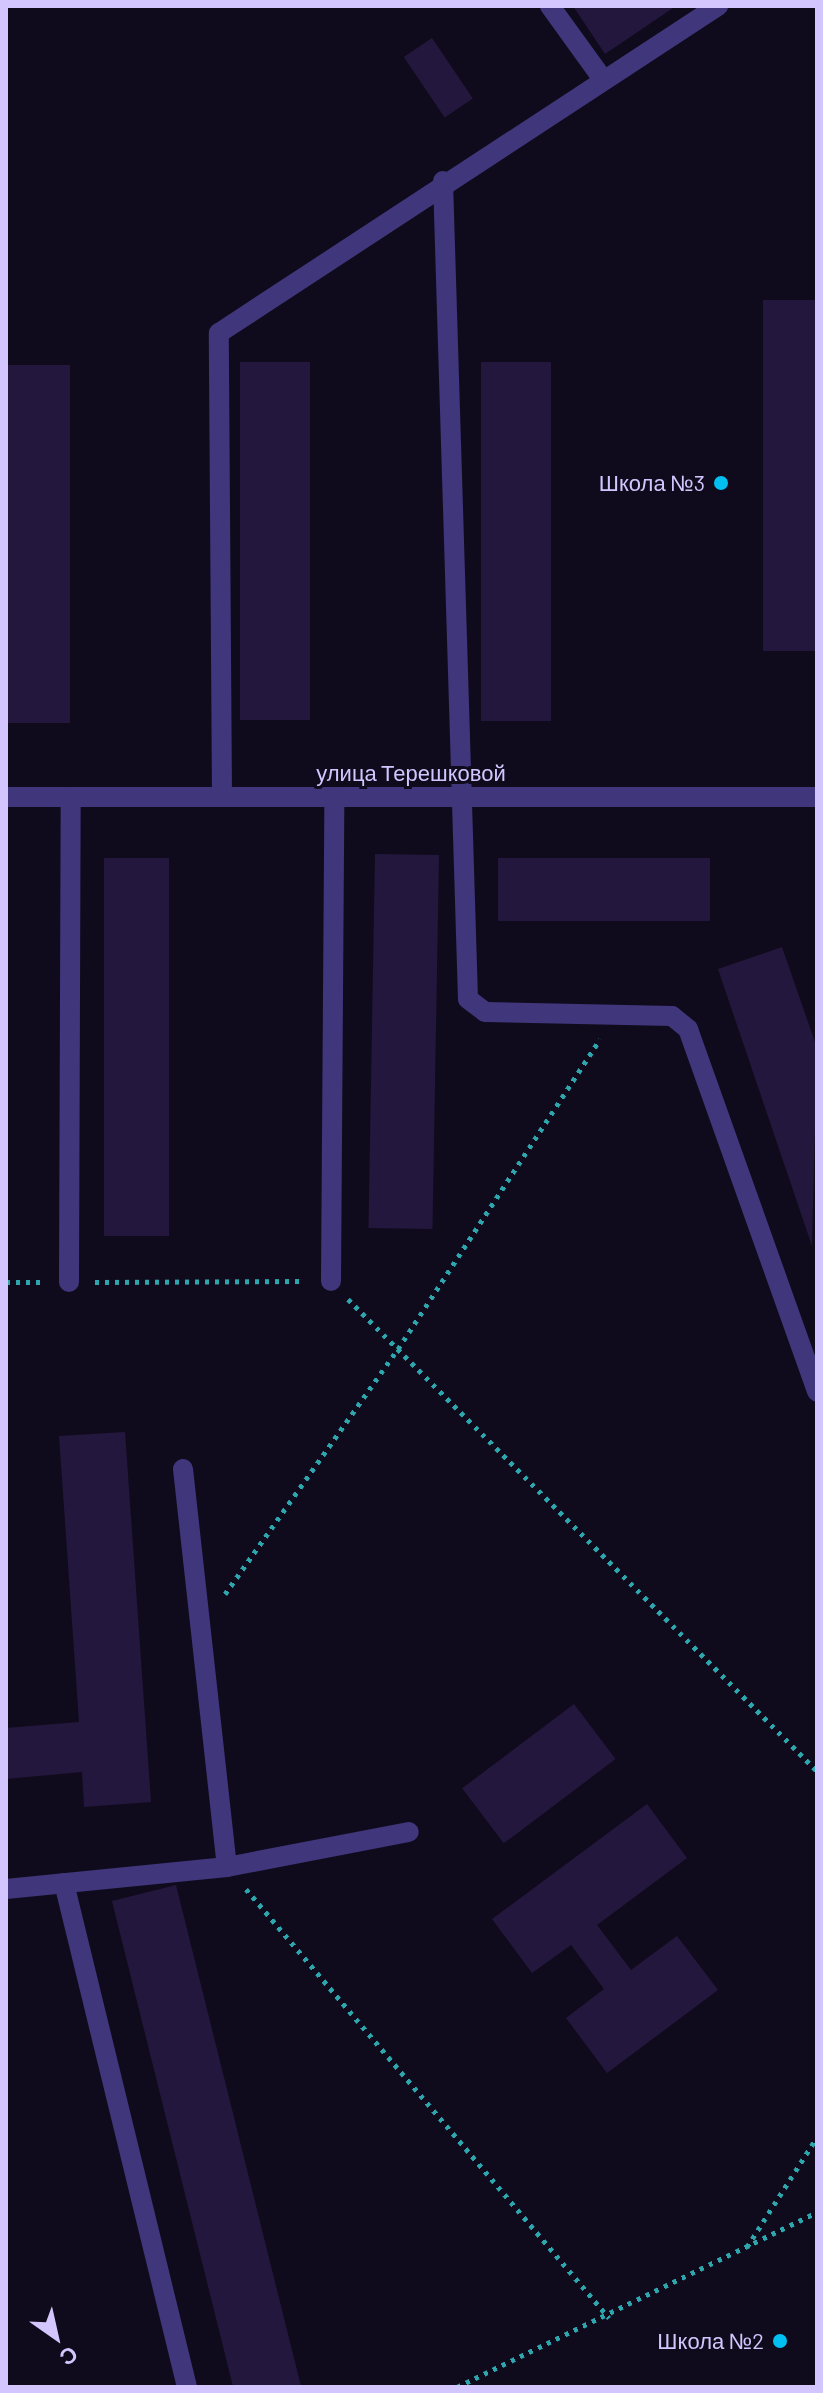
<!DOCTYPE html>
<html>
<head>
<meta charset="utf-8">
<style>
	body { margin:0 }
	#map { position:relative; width:823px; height:2393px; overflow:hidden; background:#100b1c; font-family:Barlow,sans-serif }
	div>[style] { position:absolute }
	.building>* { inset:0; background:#23173d; transform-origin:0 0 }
	.path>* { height:5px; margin-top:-2.5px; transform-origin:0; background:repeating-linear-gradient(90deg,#2da7ad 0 4px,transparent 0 10px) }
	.minor>* { height:20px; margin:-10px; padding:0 10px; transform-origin:10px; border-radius:10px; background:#40367b }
	.dots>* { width:22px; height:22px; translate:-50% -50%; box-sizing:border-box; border:4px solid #100b1c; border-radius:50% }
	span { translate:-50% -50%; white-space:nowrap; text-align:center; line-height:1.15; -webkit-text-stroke:6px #100b1c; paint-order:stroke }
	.poi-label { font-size:22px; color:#d3c6ff }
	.right { translate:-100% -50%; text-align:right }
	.street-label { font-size:22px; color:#d3c6ff }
	.frame { position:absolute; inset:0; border:8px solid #d3c6ff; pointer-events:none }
	.north { position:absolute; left:16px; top:2297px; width:80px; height:80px; -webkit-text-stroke:6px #100b1c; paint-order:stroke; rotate:146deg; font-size:22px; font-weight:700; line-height:32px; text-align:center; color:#d3c6ff }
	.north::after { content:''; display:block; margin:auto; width:28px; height:36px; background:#d3c6ff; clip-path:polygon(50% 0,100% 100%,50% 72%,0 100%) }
</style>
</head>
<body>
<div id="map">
	<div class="building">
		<div style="clip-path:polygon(573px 6px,676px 6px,605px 54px)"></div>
		<div style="left:432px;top:38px;width:73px;height:34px;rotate:56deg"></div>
		<div style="left:817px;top:300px;width:351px;height:54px;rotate:90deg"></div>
		<div style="left:240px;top:362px;width:70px;height:358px"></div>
		<div style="left:481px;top:362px;width:70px;height:359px"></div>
		<div style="left:6px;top:365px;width:64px;height:358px"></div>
		<div style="left:375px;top:854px;width:64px;height:374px;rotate:1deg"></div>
		<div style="left:104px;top:858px;width:65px;height:378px"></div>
		<div style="left:710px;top:858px;width:63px;height:212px;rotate:90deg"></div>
		<div style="clip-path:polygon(782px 947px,817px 1048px,812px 1246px,718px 969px)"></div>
		<div style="clip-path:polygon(125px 1432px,151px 1802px,84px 1807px,82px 1772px,6px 1779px,6px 1728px,79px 1722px,59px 1436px)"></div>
		<div style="left:574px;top:1704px;width:69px;height:140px;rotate:53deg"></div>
		<div style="clip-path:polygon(647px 1804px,687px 1858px,597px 1925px,631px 1970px,677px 1936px,718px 1990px,607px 2073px,566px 2018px,604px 1989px,571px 1945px,532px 1973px,492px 1919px)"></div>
		<div style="left:176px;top:1885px;width:518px;height:66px;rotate:76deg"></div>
	</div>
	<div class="path">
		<div style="left:6px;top:1282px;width:39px"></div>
		<div style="left:95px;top:1282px;width:210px;rotate:-0.3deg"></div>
		<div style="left:348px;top:1299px;width:665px;rotate:45.18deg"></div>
		<div style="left:225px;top:1594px;width:300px;rotate:-54.8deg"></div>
		<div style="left:398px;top:1349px;width:370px;rotate:-56.9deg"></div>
		<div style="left:246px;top:1889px;width:562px;rotate:49.76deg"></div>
		<div style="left:747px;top:2247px;width:130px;rotate:-57.5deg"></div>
		<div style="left:457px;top:2387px;width:400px;rotate:-25.9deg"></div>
	</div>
	<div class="minor">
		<div style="left:550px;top:6px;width:89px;rotate:54.2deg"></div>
		<div style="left:443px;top:181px;width:818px;rotate:88.25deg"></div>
		<div style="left:468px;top:999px;width:21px;rotate:37deg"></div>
		<div style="left:485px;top:1012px;width:187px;rotate:1.2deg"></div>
		<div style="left:672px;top:1016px;width:21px;rotate:39deg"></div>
		<div style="left:688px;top:1029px;width:385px;rotate:70.4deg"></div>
		<div style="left:6px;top:797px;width:811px"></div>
		<div style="left:222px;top:797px;width:464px;rotate:-90.4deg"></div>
		<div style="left:219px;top:333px;width:597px;rotate:-33.24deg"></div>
		<div style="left:331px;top:1281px;width:484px;rotate:-89.6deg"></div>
		<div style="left:69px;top:1282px;width:485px;rotate:-89.8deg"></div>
		<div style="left:183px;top:1469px;width:400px;rotate:83.7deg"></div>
		<div style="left:64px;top:1883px;width:519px;rotate:76.29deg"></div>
		<div style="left:6px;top:1889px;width:222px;rotate:-5.7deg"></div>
		<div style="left:227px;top:1867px;width:185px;rotate:-10.9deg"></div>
	</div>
	<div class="dots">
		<div style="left:721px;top:483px;background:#01bff1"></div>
		<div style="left:780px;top:2341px;background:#01bff1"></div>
	</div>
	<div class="poi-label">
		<span class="right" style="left:705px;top:483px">Школа №3</span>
		<span class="right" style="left:764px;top:2341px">Школа №2</span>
	</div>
	<div class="street-label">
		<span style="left:411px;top:773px">улица Терешковой</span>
	</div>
	<div class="frame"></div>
	<div class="north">С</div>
</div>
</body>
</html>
